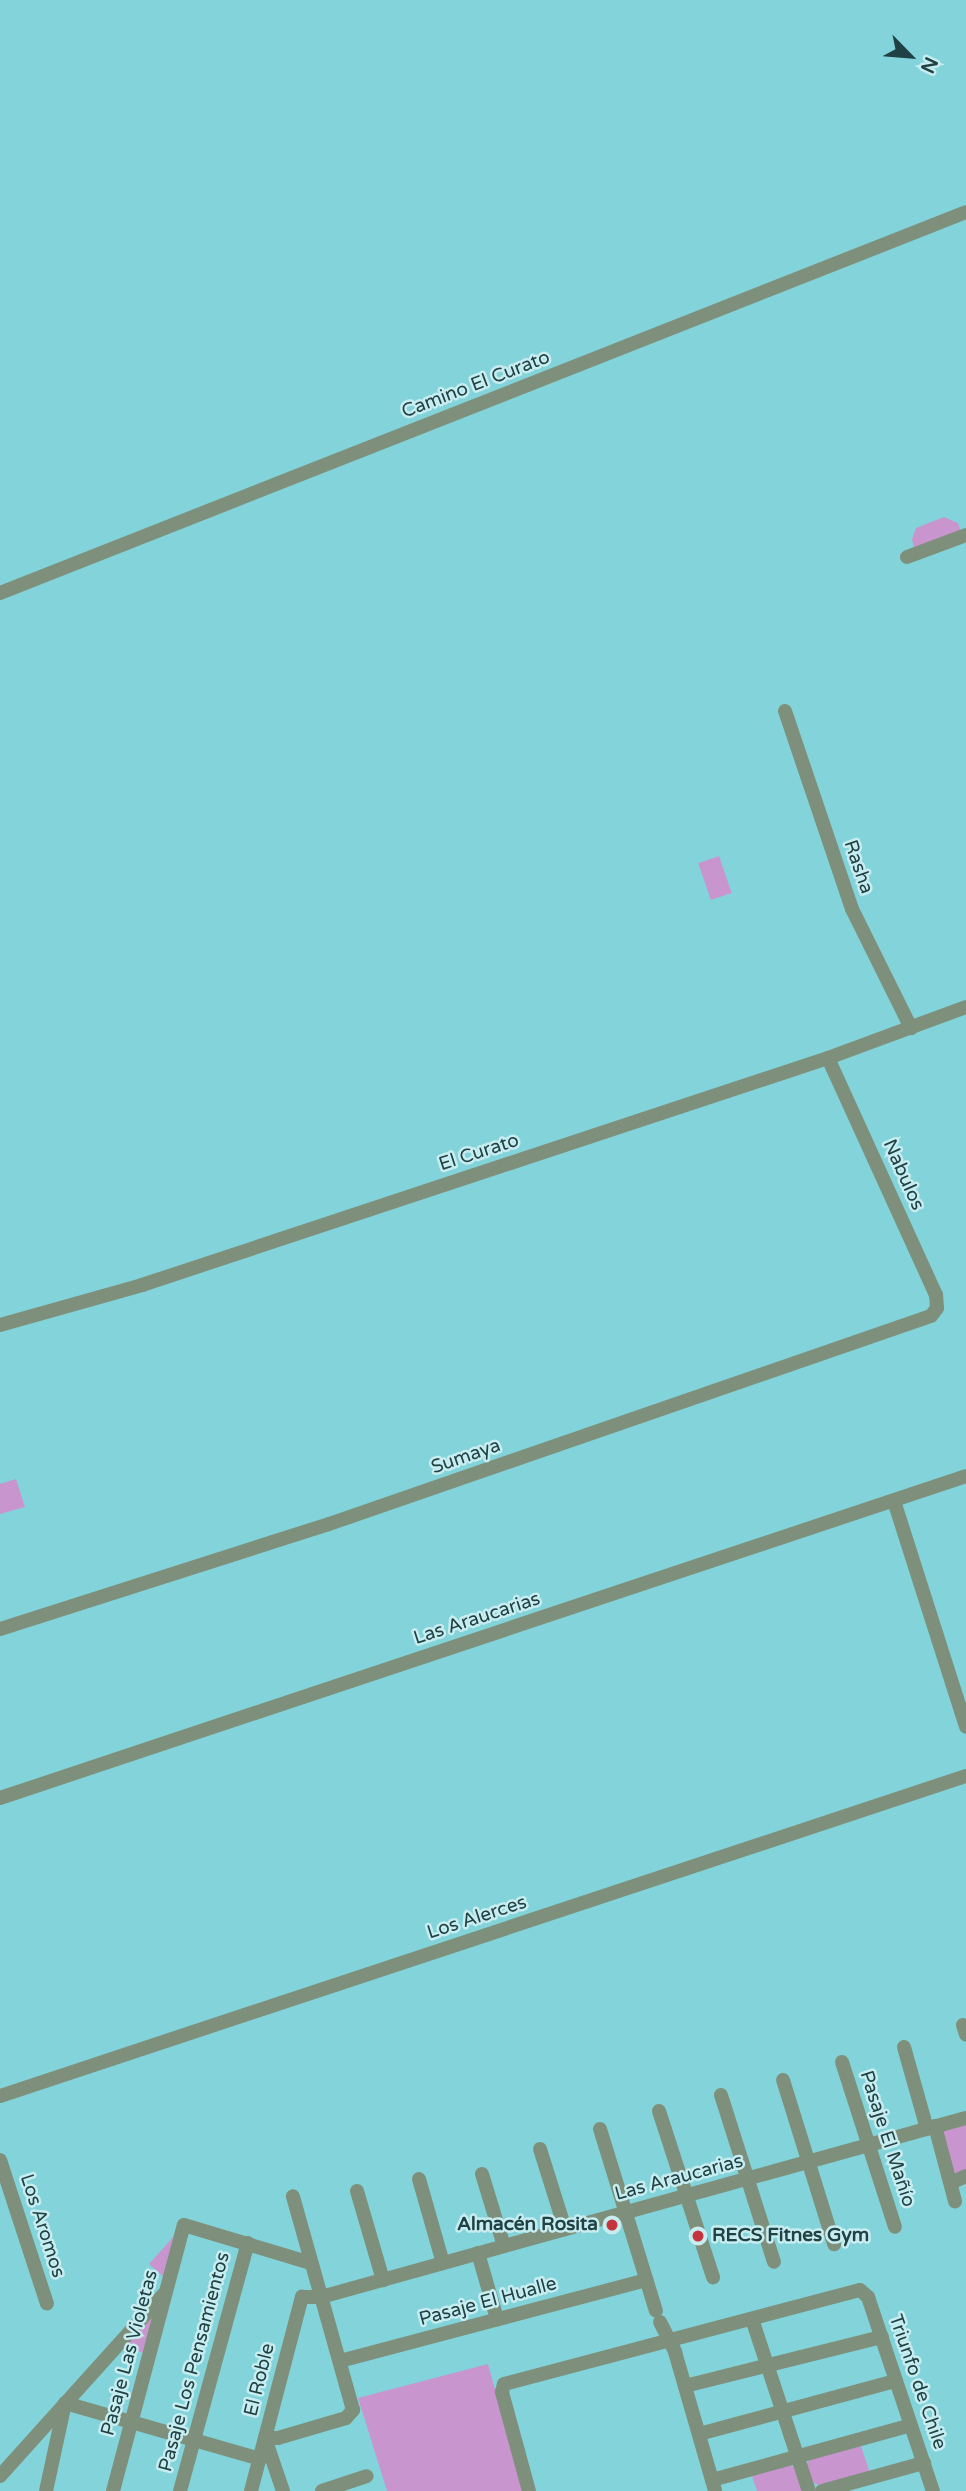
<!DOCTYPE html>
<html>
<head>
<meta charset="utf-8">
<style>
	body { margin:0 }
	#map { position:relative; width:966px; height:2491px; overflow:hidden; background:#83d4da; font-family:"Varela Round",sans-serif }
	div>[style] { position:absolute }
	.green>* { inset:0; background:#c895cf; transform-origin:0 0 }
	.minor>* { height:14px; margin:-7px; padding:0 7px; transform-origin:7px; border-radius:7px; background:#7e907c }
	.dots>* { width:19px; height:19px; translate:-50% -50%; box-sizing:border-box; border:4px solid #c7edf0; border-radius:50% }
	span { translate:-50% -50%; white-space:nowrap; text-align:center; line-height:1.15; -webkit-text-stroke:5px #c7edf0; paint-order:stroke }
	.street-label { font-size:19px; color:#214245 }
	.poi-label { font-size:19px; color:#214245; font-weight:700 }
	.right { translate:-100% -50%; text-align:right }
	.left { translate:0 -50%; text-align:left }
	.north { position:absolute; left:875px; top:21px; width:70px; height:70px; -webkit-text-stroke:5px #c7edf0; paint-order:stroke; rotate:115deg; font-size:19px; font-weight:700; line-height:28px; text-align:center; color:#214245 }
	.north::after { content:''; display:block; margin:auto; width:24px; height:32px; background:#214245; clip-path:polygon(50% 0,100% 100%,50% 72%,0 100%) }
</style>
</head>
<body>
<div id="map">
	<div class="green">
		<div style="clip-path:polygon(944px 517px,958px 523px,961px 532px,914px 548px,912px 539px,916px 528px)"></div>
		<div style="left:719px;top:856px;width:39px;height:22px;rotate:71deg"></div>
		<div style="clip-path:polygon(16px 1479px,25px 1507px,0 1514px,0 1484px)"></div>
		<div style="clip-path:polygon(966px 2121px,966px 2173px,956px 2177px,941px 2129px)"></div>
		<div style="clip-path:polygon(175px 2235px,166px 2279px,149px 2264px)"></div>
		<div style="clip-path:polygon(157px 2310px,144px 2353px,123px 2347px)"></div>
		<div style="clip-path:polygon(488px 2364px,523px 2491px,387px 2491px,358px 2398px)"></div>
		<div style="clip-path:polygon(861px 2446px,870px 2473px,818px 2485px,812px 2482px,806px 2465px,810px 2459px)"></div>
		<div style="clip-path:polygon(790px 2465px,796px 2468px,803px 2491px,757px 2491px,752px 2476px)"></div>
	</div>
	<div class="minor">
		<div style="left:907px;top:557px;width:63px;rotate:-20.4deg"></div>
		<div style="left:0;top:593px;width:1038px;rotate:-21.52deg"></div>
		<div style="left:785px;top:711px;width:209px;rotate:71.3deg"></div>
		<div style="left:852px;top:909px;width:133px;rotate:63.6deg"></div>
		<div style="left:0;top:1325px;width:148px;rotate:-15.7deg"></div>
		<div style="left:142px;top:1285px;width:723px;rotate:-18.31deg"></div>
		<div style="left:828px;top:1058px;width:147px;rotate:-20.3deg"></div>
		<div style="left:894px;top:1501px;width:237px;rotate:72.3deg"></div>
		<div style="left:0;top:1629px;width:345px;rotate:-17.7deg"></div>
		<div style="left:329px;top:1524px;width:637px;rotate:-19.06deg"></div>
		<div style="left:931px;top:1316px;width:10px;rotate:-53deg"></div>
		<div style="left:937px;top:1308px;width:13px;rotate:-94deg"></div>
		<div style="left:936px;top:1295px;width:260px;rotate:-114.5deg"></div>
		<div style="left:0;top:1798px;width:1018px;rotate:-18.43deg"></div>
		<div style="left:963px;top:2025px;width:10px;rotate:73deg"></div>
		<div style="left:904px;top:2047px;width:85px;rotate:74.3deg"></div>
		<div style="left:842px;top:2062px;width:173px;rotate:72.2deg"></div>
		<div style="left:783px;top:2080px;width:172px;rotate:72.7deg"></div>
		<div style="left:721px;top:2095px;width:175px;rotate:72.4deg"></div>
		<div style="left:0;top:2096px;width:1018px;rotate:-18.33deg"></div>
		<div style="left:659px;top:2111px;width:175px;rotate:72deg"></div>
		<div style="left:935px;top:2126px;width:78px;rotate:75.1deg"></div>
		<div style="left:600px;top:2129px;width:190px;rotate:72.9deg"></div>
		<div style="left:540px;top:2149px;width:84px;rotate:72.6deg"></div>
		<div style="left:0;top:2160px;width:151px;rotate:71.9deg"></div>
		<div style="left:482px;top:2174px;width:75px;rotate:73deg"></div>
		<div style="left:419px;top:2179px;width:87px;rotate:74.1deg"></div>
		<div style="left:953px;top:2182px;width:14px;rotate:-25deg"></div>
		<div style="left:357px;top:2191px;width:93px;rotate:73.7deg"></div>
		<div style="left:478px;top:2253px;width:69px;rotate:73.9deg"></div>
		<div style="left:752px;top:2319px;width:181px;rotate:71.7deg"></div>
		<div style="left:660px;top:2322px;width:34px;rotate:63deg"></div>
		<div style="left:675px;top:2352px;width:145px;rotate:73.9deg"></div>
		<div style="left:340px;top:2361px;width:317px;rotate:-14.8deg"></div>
		<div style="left:685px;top:2386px;width:203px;rotate:-14deg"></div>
		<div style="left:699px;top:2434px;width:204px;rotate:-15.1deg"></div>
		<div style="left:0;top:2476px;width:245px;rotate:-48deg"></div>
		<div style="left:712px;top:2480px;width:206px;rotate:-15.4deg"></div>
		<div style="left:46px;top:2491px;width:90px;rotate:-77.8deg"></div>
		<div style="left:65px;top:2403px;width:203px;rotate:16deg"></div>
		<div style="left:113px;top:2491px;width:275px;rotate:-75.1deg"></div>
		<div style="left:184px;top:2225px;width:133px;rotate:16.7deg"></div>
		<div style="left:180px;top:2491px;width:257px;rotate:-74.7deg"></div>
		<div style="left:251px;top:2491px;width:201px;rotate:-75.3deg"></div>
		<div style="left:302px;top:2297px;width:19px"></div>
		<div style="left:321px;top:2297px;width:669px;rotate:-15.51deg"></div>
		<div style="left:283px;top:2491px;width:56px;rotate:-108.8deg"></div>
		<div style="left:265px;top:2438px;width:13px"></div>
		<div style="left:278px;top:2438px;width:71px;rotate:-16.4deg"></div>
		<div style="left:346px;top:2418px;width:11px;rotate:-49deg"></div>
		<div style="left:353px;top:2410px;width:222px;rotate:-105.7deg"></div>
		<div style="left:322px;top:2491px;width:47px;rotate:-18.4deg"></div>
		<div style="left:529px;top:2491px;width:103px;rotate:-105.3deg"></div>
		<div style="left:502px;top:2392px;width:8px;rotate:-76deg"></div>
		<div style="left:504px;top:2384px;width:368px;rotate:-14.8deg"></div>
		<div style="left:860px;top:2290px;width:11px;rotate:41deg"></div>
		<div style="left:868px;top:2297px;width:205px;rotate:71.5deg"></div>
		<div style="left:822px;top:2491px;width:106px;rotate:-15.4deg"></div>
	</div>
	<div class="dots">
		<div style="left:612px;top:2225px;background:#c5353d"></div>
		<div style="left:698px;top:2236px;background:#c5353d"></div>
	</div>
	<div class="street-label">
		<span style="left:476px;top:385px;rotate:-21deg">Camino El Curato</span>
		<span style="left:858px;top:867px;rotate:71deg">Rasha</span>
		<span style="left:479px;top:1153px;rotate:-18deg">El Curato</span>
		<span style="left:903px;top:1175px;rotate:66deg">Nabulos</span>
		<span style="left:466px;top:1457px;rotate:-19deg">Sumaya</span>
		<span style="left:477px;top:1619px;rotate:-18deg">Las Araucarias</span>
		<span style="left:477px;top:1918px;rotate:-18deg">Los Alerces</span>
		<span style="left:887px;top:2139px;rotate:72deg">Pasaje El Mañío</span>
		<span style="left:679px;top:2178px;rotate:-15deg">Las Araucarias</span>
		<span style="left:42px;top:2226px;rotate:72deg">Los Aromos</span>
		<span style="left:488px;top:2302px;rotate:-15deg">Pasaje El Hualle</span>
		<span style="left:130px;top:2353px;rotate:-75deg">Pasaje Las Violetas</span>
		<span style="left:195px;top:2362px;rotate:-75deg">Pasaje Los Pensamientos</span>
		<span style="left:260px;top:2380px;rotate:-76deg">El Roble</span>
		<span style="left:917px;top:2382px;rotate:71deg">Triunfo de Chile</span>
	</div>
	<div class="poi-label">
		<span class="right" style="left:598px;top:2225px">Almacén Rosita</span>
		<span class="left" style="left:712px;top:2236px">RECS Fitnes Gym</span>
	</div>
	<div class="north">N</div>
</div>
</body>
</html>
